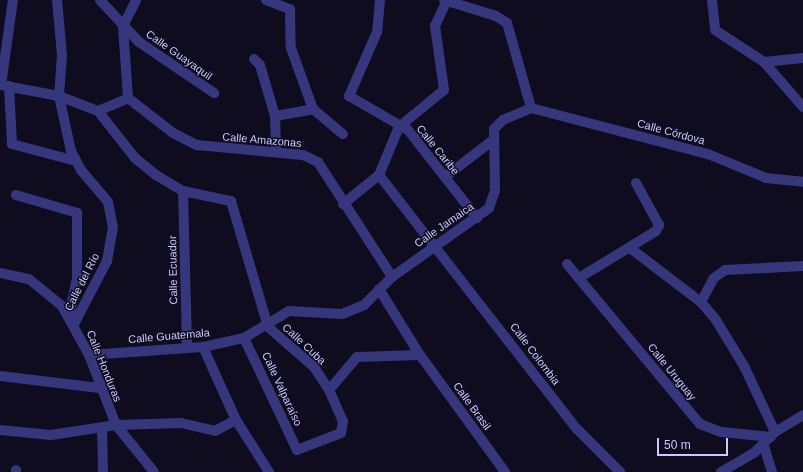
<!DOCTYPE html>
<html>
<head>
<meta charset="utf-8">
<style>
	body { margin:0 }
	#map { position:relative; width:803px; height:472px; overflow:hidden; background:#0e0c1e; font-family:Helvetica,sans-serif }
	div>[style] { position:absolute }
	.minor>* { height:10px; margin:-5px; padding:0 5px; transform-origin:5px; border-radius:5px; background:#36367d }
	span { translate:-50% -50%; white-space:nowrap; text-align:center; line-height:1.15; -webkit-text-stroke:3px #0e0c1e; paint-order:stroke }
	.street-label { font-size:11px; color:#ccc8ff }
	.scale { position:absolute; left:657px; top:438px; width:71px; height:18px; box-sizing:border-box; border:2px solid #ccc8ff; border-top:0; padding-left:5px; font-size:12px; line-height:14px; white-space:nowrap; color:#ccc8ff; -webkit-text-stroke:3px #0e0c1e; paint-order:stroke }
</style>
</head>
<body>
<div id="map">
	<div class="minor">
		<div style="left:57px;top:0;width:55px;rotate:84.8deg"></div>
		<div style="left:62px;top:55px;width:41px;rotate:94.2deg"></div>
		<div style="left:59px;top:96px;width:56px;rotate:77.7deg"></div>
		<div style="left:71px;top:151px;width:21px;rotate:62deg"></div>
		<div style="left:81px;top:170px;width:42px;rotate:49.8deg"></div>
		<div style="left:108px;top:202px;width:25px;rotate:79deg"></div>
		<div style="left:113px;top:227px;width:35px;rotate:100deg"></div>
		<div style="left:107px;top:261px;width:71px;rotate:117.6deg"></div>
		<div style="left:100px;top:0;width:57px;rotate:47.1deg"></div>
		<div style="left:139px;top:42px;width:91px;rotate:34.2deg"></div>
		<div style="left:266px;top:0;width:26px;rotate:21deg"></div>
		<div style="left:290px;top:9px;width:39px;rotate:89deg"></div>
		<div style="left:291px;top:48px;width:65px;rotate:70.2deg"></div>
		<div style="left:313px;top:109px;width:39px;rotate:40deg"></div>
		<div style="left:380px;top:0;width:32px;rotate:95deg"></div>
		<div style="left:377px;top:32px;width:70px;rotate:113.6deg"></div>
		<div style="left:349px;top:96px;width:68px;rotate:30deg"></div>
		<div style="left:408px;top:130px;width:112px;rotate:51.9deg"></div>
		<div style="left:444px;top:0;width:54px;rotate:17.1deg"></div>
		<div style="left:496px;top:16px;width:13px;rotate:32deg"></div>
		<div style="left:507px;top:23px;width:88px;rotate:74.2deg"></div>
		<div style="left:712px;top:0;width:30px;rotate:84deg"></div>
		<div style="left:715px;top:30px;width:59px;rotate:33.1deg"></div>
		<div style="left:764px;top:62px;width:60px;rotate:49.1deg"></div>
		<div style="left:254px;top:59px;width:8px;rotate:45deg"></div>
		<div style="left:260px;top:65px;width:53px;rotate:73.6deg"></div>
		<div style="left:275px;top:116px;width:36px;rotate:88deg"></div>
		<div style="left:764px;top:62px;width:39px;rotate:-6deg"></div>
		<div style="left:0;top:85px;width:60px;rotate:10.6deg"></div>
		<div style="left:59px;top:96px;width:42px;rotate:21deg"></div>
		<div style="left:98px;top:111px;width:33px;rotate:-23deg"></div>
		<div style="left:1px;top:85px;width:86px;rotate:-82deg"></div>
		<div style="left:9px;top:86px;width:58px;rotate:87deg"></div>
		<div style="left:12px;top:144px;width:66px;rotate:14.9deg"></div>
		<div style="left:128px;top:98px;width:57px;rotate:37.9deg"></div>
		<div style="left:173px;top:133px;width:27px;rotate:27deg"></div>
		<div style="left:197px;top:145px;width:106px;rotate:5.4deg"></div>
		<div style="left:303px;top:155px;width:17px;rotate:25deg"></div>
		<div style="left:318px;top:162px;width:137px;rotate:57.2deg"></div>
		<div style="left:128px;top:98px;width:72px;rotate:-94deg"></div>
		<div style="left:123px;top:26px;width:29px;rotate:-63deg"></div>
		<div style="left:531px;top:108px;width:183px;rotate:14.6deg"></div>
		<div style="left:708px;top:154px;width:63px;rotate:22.5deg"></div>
		<div style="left:766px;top:178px;width:37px;rotate:6deg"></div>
		<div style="left:98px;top:111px;width:60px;rotate:51.8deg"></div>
		<div style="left:135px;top:158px;width:27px;rotate:39deg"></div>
		<div style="left:156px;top:175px;width:31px;rotate:31deg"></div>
		<div style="left:183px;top:191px;width:49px;rotate:11.8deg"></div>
		<div style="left:231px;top:201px;width:131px;rotate:73.6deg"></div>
		<div style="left:268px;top:327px;width:61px;rotate:41deg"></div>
		<div style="left:314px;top:367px;width:27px;rotate:57deg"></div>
		<div style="left:329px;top:390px;width:34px;rotate:66deg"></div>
		<div style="left:343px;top:421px;width:12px;rotate:99deg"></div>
		<div style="left:341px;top:433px;width:47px;rotate:158.9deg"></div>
		<div style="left:297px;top:450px;width:124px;rotate:-115.3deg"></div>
		<div style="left:275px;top:116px;width:39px;rotate:-10deg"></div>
		<div style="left:379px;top:175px;width:322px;rotate:52.1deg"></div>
		<div style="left:577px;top:429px;width:61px;rotate:45deg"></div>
		<div style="left:445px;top:177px;width:59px;rotate:-37.5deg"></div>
		<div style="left:183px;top:191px;width:157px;rotate:88.5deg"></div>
		<div style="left:16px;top:195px;width:64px;rotate:16.4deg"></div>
		<div style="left:77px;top:213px;width:65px;rotate:90deg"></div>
		<div style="left:77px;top:278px;width:38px;rotate:102deg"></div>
		<div style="left:343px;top:204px;width:46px;rotate:-38.9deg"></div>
		<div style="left:379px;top:175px;width:52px;rotate:-67.4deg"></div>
		<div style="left:399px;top:127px;width:58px;rotate:-39.4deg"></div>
		<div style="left:444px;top:90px;width:65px;rotate:-98deg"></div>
		<div style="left:435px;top:26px;width:29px;rotate:-65deg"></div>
		<div style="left:630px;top:248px;width:89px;rotate:37.3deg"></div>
		<div style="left:701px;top:302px;width:23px;rotate:50deg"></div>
		<div style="left:716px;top:320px;width:54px;rotate:58.7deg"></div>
		<div style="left:744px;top:366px;width:73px;rotate:64.8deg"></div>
		<div style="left:567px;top:264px;width:208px;rotate:50.3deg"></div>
		<div style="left:700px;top:424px;width:22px;rotate:21deg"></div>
		<div style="left:721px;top:432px;width:50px;rotate:5.7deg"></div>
		<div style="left:0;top:273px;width:30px;rotate:12deg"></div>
		<div style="left:29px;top:279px;width:43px;rotate:39.3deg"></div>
		<div style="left:62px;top:306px;width:56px;rotate:61.1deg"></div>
		<div style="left:89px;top:355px;width:75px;rotate:68.9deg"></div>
		<div style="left:116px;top:425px;width:60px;rotate:51deg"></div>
		<div style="left:579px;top:278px;width:90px;rotate:-31.4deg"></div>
		<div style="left:656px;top:231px;width:7px;rotate:-63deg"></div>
		<div style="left:659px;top:225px;width:48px;rotate:-118.7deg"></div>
		<div style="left:379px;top:289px;width:78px;rotate:58.2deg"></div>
		<div style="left:420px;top:355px;width:145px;rotate:54deg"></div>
		<div style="left:701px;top:302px;width:27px;rotate:-62deg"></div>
		<div style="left:714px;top:278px;width:14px;rotate:-36deg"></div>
		<div style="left:725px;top:270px;width:78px;rotate:-2.9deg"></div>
		<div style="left:203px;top:347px;width:80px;rotate:65.7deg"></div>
		<div style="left:236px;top:420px;width:62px;rotate:57.6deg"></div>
		<div style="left:89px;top:355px;width:114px;rotate:-4deg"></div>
		<div style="left:203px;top:347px;width:42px;rotate:-12.4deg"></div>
		<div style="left:244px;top:338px;width:52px;rotate:-31deg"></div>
		<div style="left:289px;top:311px;width:53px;rotate:3.2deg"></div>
		<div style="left:342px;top:314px;width:24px;rotate:-22deg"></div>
		<div style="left:364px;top:305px;width:40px;rotate:-45deg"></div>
		<div style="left:392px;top:277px;width:119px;rotate:-35.4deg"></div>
		<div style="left:489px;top:208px;width:18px;rotate:-71deg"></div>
		<div style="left:495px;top:191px;width:62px;rotate:-90.9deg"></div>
		<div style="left:494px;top:129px;width:13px;rotate:-45deg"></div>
		<div style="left:503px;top:120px;width:30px;rotate:-23deg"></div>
		<div style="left:0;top:376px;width:100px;rotate:6.9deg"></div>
		<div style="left:329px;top:390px;width:43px;rotate:-49.7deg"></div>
		<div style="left:357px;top:357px;width:63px;rotate:-1.8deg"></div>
		<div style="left:102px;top:429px;width:43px;rotate:88.7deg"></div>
		<div style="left:0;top:430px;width:51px;rotate:5.6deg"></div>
		<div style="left:51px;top:435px;width:66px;rotate:-8.7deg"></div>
		<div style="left:116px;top:425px;width:65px;rotate:-1.8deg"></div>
		<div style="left:181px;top:423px;width:35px;rotate:13deg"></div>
		<div style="left:215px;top:431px;width:24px;rotate:-28deg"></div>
		<div style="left:764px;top:446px;width:27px;rotate:73deg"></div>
		<div style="left:16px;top:472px;width:2px;rotate:-90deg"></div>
		<div style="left:721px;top:472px;width:38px;rotate:-30deg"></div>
		<div style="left:754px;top:453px;width:30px;rotate:-45deg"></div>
		<div style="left:775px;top:432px;width:33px;rotate:-31deg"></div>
	</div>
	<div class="street-label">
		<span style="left:179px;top:55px;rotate:35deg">Calle Guayaquil</span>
		<span style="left:671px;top:132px;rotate:15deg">Calle Córdova</span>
		<span style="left:262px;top:140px;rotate:5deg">Calle Amazonas</span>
		<span style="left:438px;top:150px;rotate:51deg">Calle Caribe</span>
		<span style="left:444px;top:225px;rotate:-35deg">Calle Jamaica</span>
		<span style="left:173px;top:270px;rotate:-91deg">Calle Ecuador</span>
		<span style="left:82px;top:282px;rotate:-63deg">Calle del Río</span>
		<span style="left:169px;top:336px;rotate:-5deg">Calle Guatemala</span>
		<span style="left:304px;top:344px;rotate:43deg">Calle Cuba</span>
		<span style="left:535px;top:354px;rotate:53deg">Calle Colombia</span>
		<span style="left:104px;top:366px;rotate:68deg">Calle Honduras</span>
		<span style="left:672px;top:372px;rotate:51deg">Calle Uruguay</span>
		<span style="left:282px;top:389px;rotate:65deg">Calle Valparaíso</span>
		<span style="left:472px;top:406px;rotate:54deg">Calle Brasil</span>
	</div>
	<div class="scale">50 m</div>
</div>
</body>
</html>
